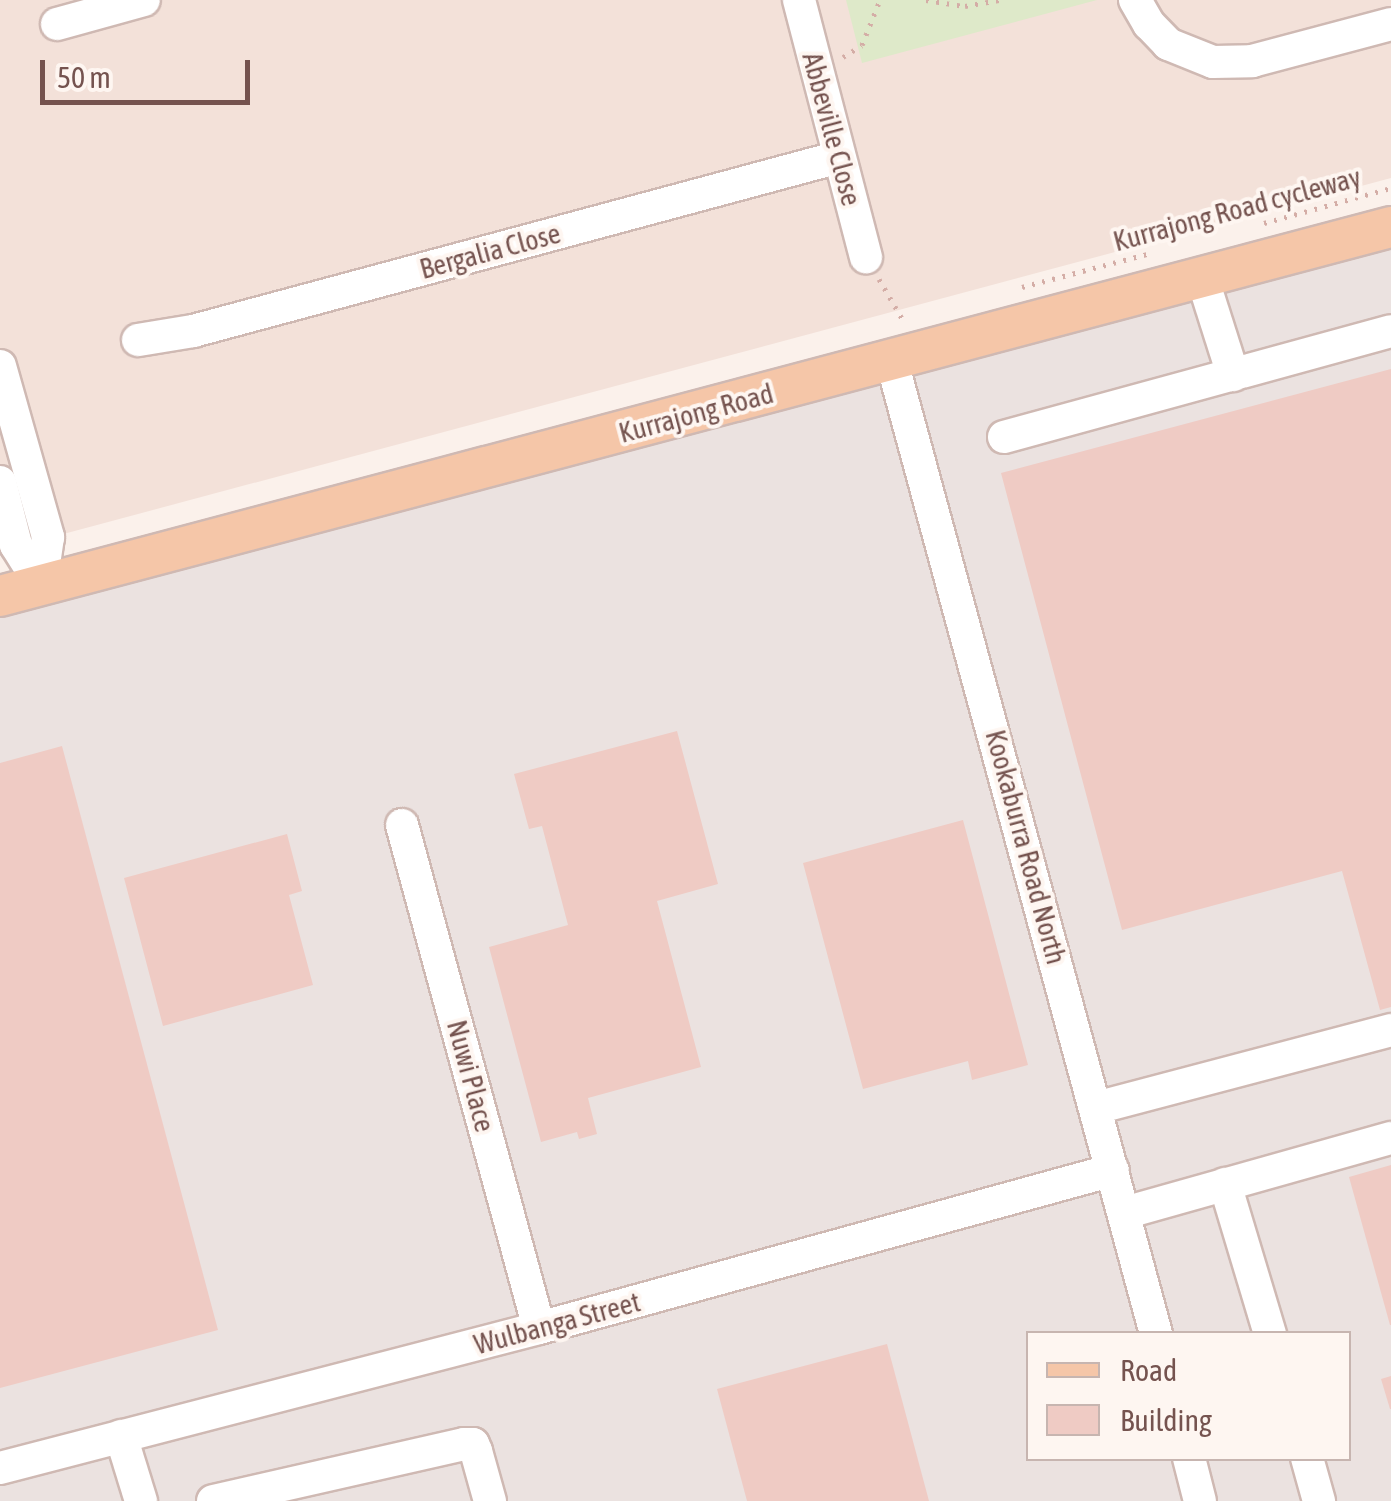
<!DOCTYPE html>
<html>
<head>
<meta charset="utf-8">
<style>
	body { margin:0 }
	#map { position:relative; width:1391px; height:1501px; overflow:hidden; background:#fbf1eb; font-family:"Asap Condensed",sans-serif }
	div>[style] { position:absolute }
	.residential>* { inset:0; background:#f3e1d9 }
	.industrial>* { inset:0; background:#ebe2e0 }
	.green>* { inset:0; background:#dee9c9 }
	.building>* { inset:0; background:#efcbc4 }
	.path>* { height:5px; margin-top:-2.5px; transform-origin:0; background:repeating-linear-gradient(90deg,#d4ada6 0 2.5px,transparent 0 10.5px) }
	.roads { filter:drop-shadow(2px 0 #cfb9b3) drop-shadow(-2px 0 #cfb9b3) drop-shadow(0 2px #cfb9b3) drop-shadow(0 -2px #cfb9b3) }
	.minor>* { height:32px; margin:-16px; padding:0 16px; transform-origin:16px; border-radius:16px; background:#fff }
	.major>* { height:40px; margin:-20px; padding:0 20px; transform-origin:20px; border-radius:20px; background:#f5c6a8 }
	span { translate:-50% -50%; white-space:nowrap; text-align:center; line-height:1.15; -webkit-text-stroke:8px #fef6f1; paint-order:stroke }
	.street-label { font-size:28px; color:#75534f }
	.legend { position:absolute; left:1026px; top:1331px; width:325px; height:130px; box-sizing:border-box; background:#fef6f1; border:2px solid #c7b5b0; margin:0; padding:12px 18px; list-style:none; font-size:30px; color:#75534f }
	.legend li { display:flex; align-items:center; gap:20px; height:50px }
	.legend b { width:50px; border:2px solid #c7b5b0 }
	.scale { position:absolute; left:40px; top:60px; width:210px; height:45px; box-sizing:border-box; border:5px solid #75534f; border-top:0; padding-left:12px; font-size:30px; line-height:35px; white-space:nowrap; color:#75534f; -webkit-text-stroke:8px #fef6f1; paint-order:stroke }
</style>
</head>
<body>
<div id="map">
	<div class="residential">
		<div style="clip-path:polygon(0 0,1391px 0,1391px 178px,0 551px)"></div>
	</div>
	<div class="industrial">
		<div style="clip-path:polygon(evenodd,1391px 240px,1391px 1501px,0 1501px,0 597px,1391px 240px,1028px 1334px,1348px 1334px,1348px 1458px,1028px 1458px,1028px 1334px)"></div>
	</div>
	<div class="green">
		<div style="clip-path:polygon(846px 0,1097px 0,862px 63px)"></div>
	</div>
	<div class="building">
		<div style="clip-path:polygon(1391px 369px,1391px 1007px,1380px 1010px,1342px 871px,1122px 930px,1001px 473px)"></div>
		<div style="clip-path:polygon(677px 731px,718px 884px,657px 901px,701px 1067px,588px 1098px,597px 1134px,579px 1139px,577px 1132px,541px 1142px,489px 947px,568px 925px,542px 826px,529px 829px,514px 774px)"></div>
		<div style="clip-path:polygon(62px 746px,218px 1330px,0 1388px,0 763px)"></div>
		<div style="clip-path:polygon(963px 820px,1028px 1065px,972px 1080px,968px 1061px,863px 1089px,803px 863px)"></div>
		<div style="clip-path:polygon(287px 834px,302px 891px,289px 895px,313px 985px,163px 1026px,124px 878px)"></div>
		<div style="clip-path:polygon(1391px 1165px,1391px 1325px,1390px 1325px,1349px 1177px)"></div>
		<div style="clip-path:polygon(887px 1344px,929px 1501px,747px 1501px,717px 1389px)"></div>
		<div style="clip-path:polygon(1391px 1376px,1391px 1409px,1390px 1409px,1381px 1379px)"></div>
	</div>
	<div class="path">
		<div style="left:926px;top:0;width:39px;rotate:9deg"></div>
		<div style="left:965px;top:6px;width:36px;rotate:-10deg"></div>
		<div style="left:843px;top:57px;width:22px;rotate:-32deg"></div>
		<div style="left:862px;top:45px;width:48px;rotate:-68.2deg"></div>
		<div style="left:1264px;top:223px;width:132px;rotate:-15.4deg"></div>
		<div style="left:879px;top:279px;width:48px;rotate:59.7deg"></div>
		<div style="left:1022px;top:287px;width:129px;rotate:-14.8deg"></div>
	</div>
	<div class="roads">
		<div class="minor">
			<div style="left:799px;top:0;width:266px;rotate:75.4deg"></div>
			<div style="left:1135px;top:0;width:28px;rotate:60deg"></div>
			<div style="left:1149px;top:24px;width:28px;rotate:46deg"></div>
			<div style="left:1168px;top:44px;width:48px;rotate:21.8deg"></div>
			<div style="left:1213px;top:62px;width:39px;rotate:-1deg"></div>
			<div style="left:1252px;top:61px;width:144px;rotate:-14.9deg"></div>
			<div style="left:57px;top:24px;width:90px;rotate:-15.4deg"></div>
			<div style="left:1202px;top:277px;width:103px;rotate:72.4deg"></div>
			<div style="left:138px;top:340px;width:56px;rotate:-9.3deg"></div>
			<div style="left:193px;top:331px;width:669px;rotate:-15.07deg"></div>
			<div style="left:892px;top:362px;width:1007px;rotate:74.8deg"></div>
			<div style="left:0;top:366px;width:178px;rotate:74.3deg"></div>
			<div style="left:48px;top:537px;width:49px;rotate:98.3deg"></div>
			<div style="left:1004px;top:437px;width:401px;rotate:-15.3deg"></div>
			<div style="left:0;top:482px;width:65px;rotate:75.7deg"></div>
			<div style="left:16px;top:545px;width:47px;rotate:58deg"></div>
			<div style="left:402px;top:825px;width:521px;rotate:74.76deg"></div>
			<div style="left:1096px;top:1108px;width:305px;rotate:-14.8deg"></div>
			<div style="left:1225px;top:1184px;width:157px;rotate:73.3deg"></div>
			<div style="left:1124px;top:1213px;width:277px;rotate:-15.7deg"></div>
			<div style="left:121px;top:1436px;width:68px;rotate:72.9deg"></div>
			<div style="left:1189px;top:1458px;width:44px;rotate:75.7deg"></div>
			<div style="left:1307px;top:1458px;width:45px;rotate:74.4deg"></div>
			<div style="left:0;top:1468px;width:557px;rotate:-14.56deg"></div>
			<div style="left:539px;top:1328px;width:595px;rotate:-15.39deg"></div>
			<div style="left:213px;top:1501px;width:257px;rotate:-12.8deg"></div>
			<div style="left:464px;top:1444px;width:9px"></div>
			<div style="left:473px;top:1444px;width:8px;rotate:67deg"></div>
			<div style="left:476px;top:1451px;width:52px;rotate:74.4deg"></div>
		</div>
		<div class="major">
			<div style="left:0;top:596px;width:1439px;rotate:-14.86deg"></div>
		</div>
	</div>
	<div class="street-label">
		<span style="left:832px;top:129px;rotate:75deg">Abbeville Close</span>
		<span style="left:1237px;top:209px;rotate:-15deg">Kurrajong Road cycleway</span>
		<span style="left:490px;top:251px;rotate:-15deg">Bergalia Close</span>
		<span style="left:696px;top:413px;rotate:-15deg">Kurrajong Road</span>
		<span style="left:1026px;top:847px;rotate:75deg">Kookaburra Road North</span>
		<span style="left:471px;top:1076px;rotate:75deg">Nuwi Place</span>
		<span style="left:557px;top:1323px;rotate:-15deg">Wulbanga Street</span>
	</div>
	<ul class="legend">
	<li><b style="height:12px;background:#f5c6a8"></b>Road</li>
	<li><b style="height:28px;background:#efcbc4"></b>Building</li>
	</ul>
	<div class="scale">50 m</div>
</div>
</body>
</html>
